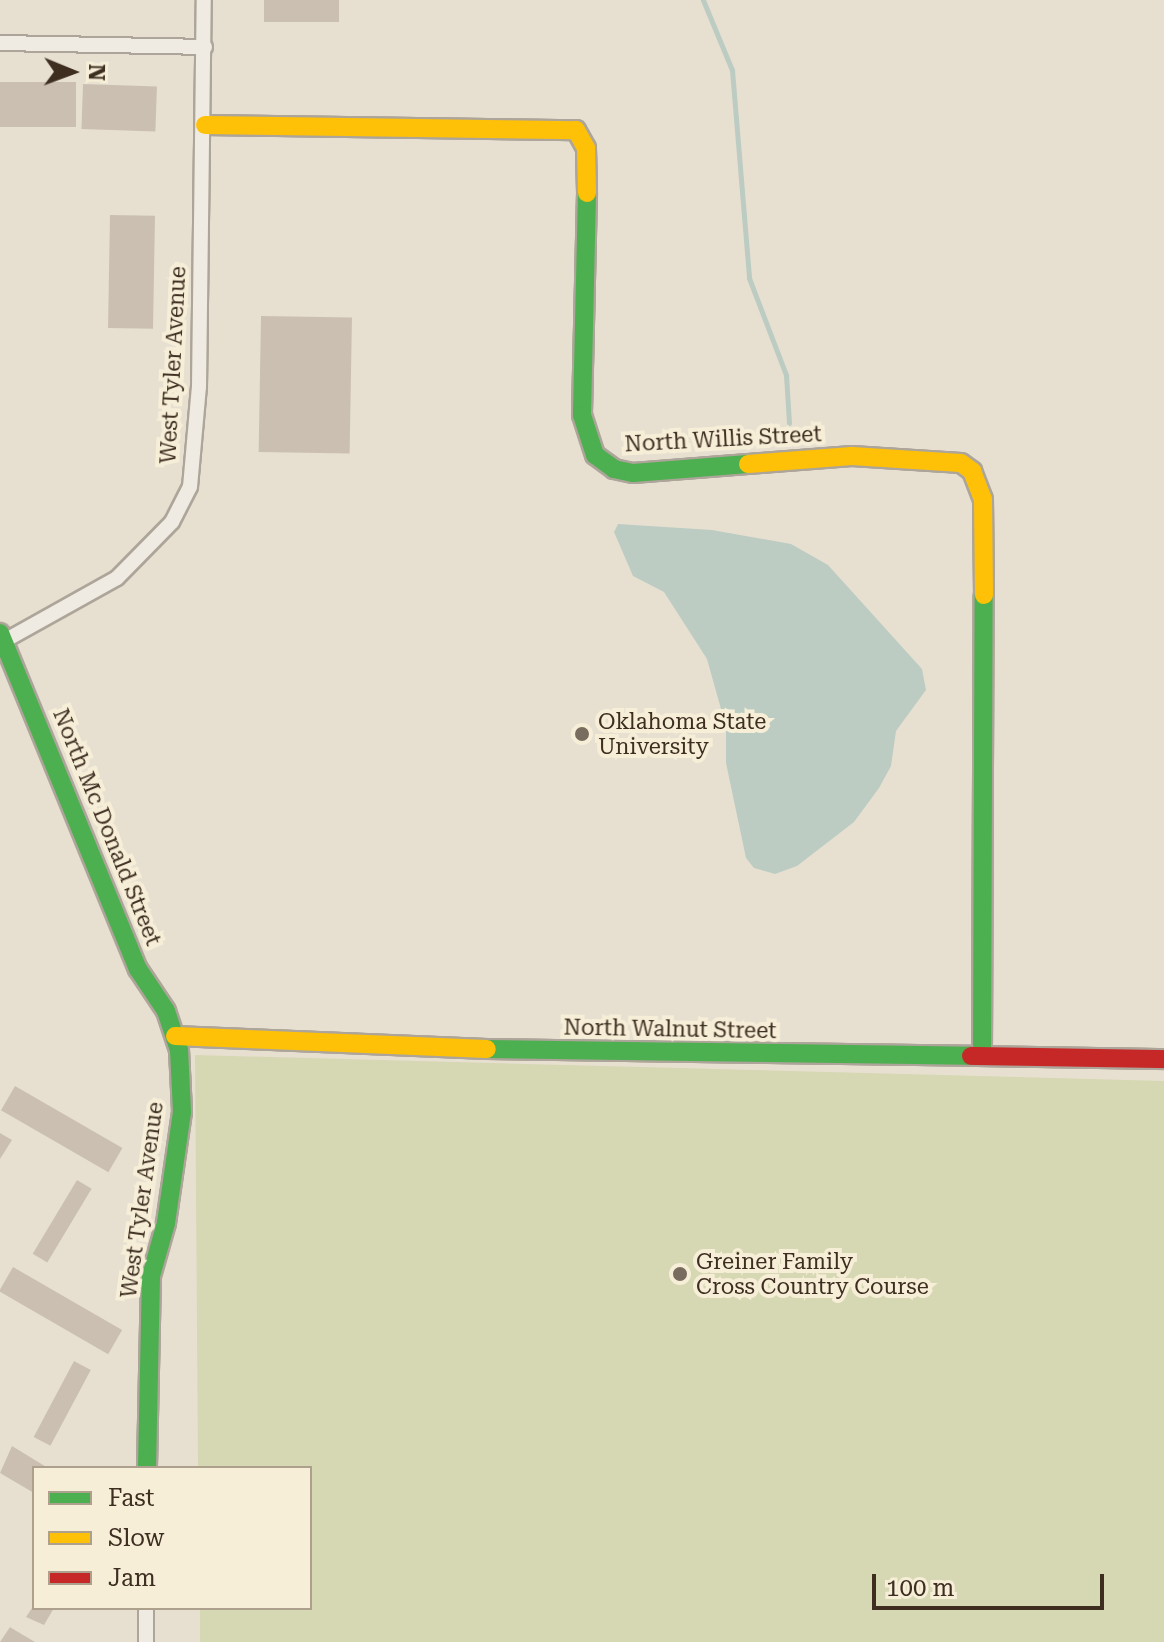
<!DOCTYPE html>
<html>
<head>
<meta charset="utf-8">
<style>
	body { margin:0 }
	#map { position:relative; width:1164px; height:1642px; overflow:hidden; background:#e7e0d1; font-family:"Roboto Serif",serif }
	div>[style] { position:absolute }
	.green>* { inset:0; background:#d6d7b3 }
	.water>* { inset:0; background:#bcccc2 }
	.stream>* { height:5px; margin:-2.5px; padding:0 2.5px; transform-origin:2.5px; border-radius:2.5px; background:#bcccc2 }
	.building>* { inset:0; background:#cbbfb2; transform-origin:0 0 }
	.roads { filter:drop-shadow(2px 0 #ada599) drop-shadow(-2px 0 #ada599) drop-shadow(0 2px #ada599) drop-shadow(0 -2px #ada599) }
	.street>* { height:14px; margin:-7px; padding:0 7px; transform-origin:7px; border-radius:7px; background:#efebe3 }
	.fast>* { height:18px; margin:-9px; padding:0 9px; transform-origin:9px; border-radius:9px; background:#4caf50 }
	.slow>* { height:18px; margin:-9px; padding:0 9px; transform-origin:9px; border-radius:9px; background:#ffc107 }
	.jam>* { height:18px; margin:-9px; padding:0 9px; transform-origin:9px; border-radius:9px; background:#c62828 }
	.dots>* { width:22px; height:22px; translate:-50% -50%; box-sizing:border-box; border:4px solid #f7eed8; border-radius:50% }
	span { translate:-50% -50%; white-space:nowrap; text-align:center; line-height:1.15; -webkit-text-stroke:8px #f7eed8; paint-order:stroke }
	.street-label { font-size:22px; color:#3d2e20 }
	.poi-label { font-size:22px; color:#3d2e20 }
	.left { translate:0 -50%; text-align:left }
	.legend { position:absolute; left:32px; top:1466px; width:280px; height:144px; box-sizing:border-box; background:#f7eed8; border:2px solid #ada18e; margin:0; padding:10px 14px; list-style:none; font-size:24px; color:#3d2e20 }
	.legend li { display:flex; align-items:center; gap:16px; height:40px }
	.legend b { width:40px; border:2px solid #ada18e }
	.north { position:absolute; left:32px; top:32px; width:80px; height:80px; -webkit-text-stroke:6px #f7eed8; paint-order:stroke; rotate:91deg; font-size:22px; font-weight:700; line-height:32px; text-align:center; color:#3d2e20 }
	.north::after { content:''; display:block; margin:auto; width:28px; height:36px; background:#3d2e20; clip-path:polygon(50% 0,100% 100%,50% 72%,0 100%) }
	.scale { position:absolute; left:872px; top:1574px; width:232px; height:36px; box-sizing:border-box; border:4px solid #3d2e20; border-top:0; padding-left:10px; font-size:24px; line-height:28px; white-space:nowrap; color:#3d2e20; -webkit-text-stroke:6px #f7eed8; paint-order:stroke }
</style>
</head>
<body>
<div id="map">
	<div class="green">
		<div style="clip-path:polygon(195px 1055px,1164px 1081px,1164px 1642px,200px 1642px,200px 1608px,310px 1608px,310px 1468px,198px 1468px)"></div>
	</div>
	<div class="water">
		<div style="clip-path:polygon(618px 524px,712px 530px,791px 544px,828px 565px,922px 669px,926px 690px,896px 731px,891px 766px,879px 788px,854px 822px,797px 866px,775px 874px,754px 868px,746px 858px,726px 763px,726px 727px,707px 659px,664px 592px,633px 576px,614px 532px)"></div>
	</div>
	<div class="stream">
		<div style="left:703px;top:0;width:76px;rotate:67.5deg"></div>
		<div style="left:732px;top:70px;width:209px;rotate:85.3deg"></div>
		<div style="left:749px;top:278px;width:104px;rotate:69.1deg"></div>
		<div style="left:786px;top:375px;width:48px;rotate:86.4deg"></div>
	</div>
	<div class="building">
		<div style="left:264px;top:0;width:75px;height:22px"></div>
		<div style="left:0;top:82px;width:76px;height:45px"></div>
		<div style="left:83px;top:84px;width:74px;height:45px;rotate:2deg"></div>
		<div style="left:110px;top:215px;width:45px;height:113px;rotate:1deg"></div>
		<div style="left:261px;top:316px;width:91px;height:136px;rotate:1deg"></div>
		<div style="left:15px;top:1086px;width:124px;height:28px;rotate:30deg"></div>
		<div style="clip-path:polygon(0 1133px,12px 1140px,0 1159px)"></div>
		<div style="left:77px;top:1180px;width:17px;height:86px;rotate:31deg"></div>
		<div style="left:13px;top:1267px;width:126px;height:28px;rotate:30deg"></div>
		<div style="left:74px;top:1361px;width:19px;height:86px;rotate:28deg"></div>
		<div style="clip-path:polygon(12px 1446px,48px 1468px,34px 1468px,34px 1493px,0 1473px)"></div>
		<div style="clip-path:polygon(32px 1608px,54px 1608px,44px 1625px,26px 1617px)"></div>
		<div style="clip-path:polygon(10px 1627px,13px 1629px,35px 1642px,0 1642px)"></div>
	</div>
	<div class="roads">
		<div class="street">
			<div style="left:0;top:43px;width:205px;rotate:1.1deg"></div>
			<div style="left:6px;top:640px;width:127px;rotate:-29.2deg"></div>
			<div style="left:117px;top:578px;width:78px;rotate:-45.5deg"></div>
			<div style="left:172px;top:522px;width:39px;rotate:-63deg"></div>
			<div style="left:190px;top:487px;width:100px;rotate:-84.9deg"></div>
			<div style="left:199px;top:387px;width:387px;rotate:-89.3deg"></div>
			<div style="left:146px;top:1642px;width:34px;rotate:-90deg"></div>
		</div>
		<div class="fast">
			<div style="left:587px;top:193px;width:222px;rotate:91.3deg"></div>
			<div style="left:582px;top:415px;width:42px;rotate:72deg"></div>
			<div style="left:595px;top:455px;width:24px;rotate:36deg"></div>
			<div style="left:614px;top:469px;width:19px;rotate:12deg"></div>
			<div style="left:633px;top:473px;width:115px;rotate:-4.5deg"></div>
			<div style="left:0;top:633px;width:363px;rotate:67.7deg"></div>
			<div style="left:138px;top:969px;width:50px;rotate:56.3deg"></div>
			<div style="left:166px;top:1011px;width:41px;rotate:71.6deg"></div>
			<div style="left:179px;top:1050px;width:62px;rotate:87.2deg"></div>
			<div style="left:182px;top:1112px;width:112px;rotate:98.2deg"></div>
			<div style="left:166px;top:1223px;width:55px;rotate:105.8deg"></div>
			<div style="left:151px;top:1276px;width:192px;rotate:91.2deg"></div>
			<div style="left:487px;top:1049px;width:484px;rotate:0.8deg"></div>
			<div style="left:982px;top:1055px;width:460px;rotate:-89.8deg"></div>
		</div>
		<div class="slow">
			<div style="left:205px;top:125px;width:371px;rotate:0.8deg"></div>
			<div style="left:576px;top:130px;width:21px;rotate:61deg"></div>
			<div style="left:586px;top:148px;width:45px;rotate:88.7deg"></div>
			<div style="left:748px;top:464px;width:104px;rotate:-4.4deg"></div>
			<div style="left:852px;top:456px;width:109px;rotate:3.7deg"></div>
			<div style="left:961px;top:463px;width:14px;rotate:36deg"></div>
			<div style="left:972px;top:471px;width:30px;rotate:69deg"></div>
			<div style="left:983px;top:499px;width:96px;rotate:89.4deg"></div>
			<div style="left:175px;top:1036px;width:312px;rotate:2.4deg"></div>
		</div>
		<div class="jam">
			<div style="left:971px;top:1056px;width:193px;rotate:0.9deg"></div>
		</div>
	</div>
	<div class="dots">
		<div style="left:582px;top:734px;background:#786c5e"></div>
		<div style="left:680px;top:1274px;background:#786c5e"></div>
	</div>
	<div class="street-label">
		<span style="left:173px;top:365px;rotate:-87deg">West Tyler Avenue</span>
		<span style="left:723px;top:439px;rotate:-3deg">North Willis Street</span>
		<span style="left:107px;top:827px;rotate:68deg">North Mc Donald Street</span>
		<span style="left:670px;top:1029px;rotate:1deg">North Walnut Street</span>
		<span style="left:142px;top:1200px;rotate:-82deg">West Tyler Avenue</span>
	</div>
	<div class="poi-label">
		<span class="left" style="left:598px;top:734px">Oklahoma State<br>University</span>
		<span class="left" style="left:696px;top:1274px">Greiner Family<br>Cross Country Course</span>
	</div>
	<ul class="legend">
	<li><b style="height:10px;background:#4caf50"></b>Fast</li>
	<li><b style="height:10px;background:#ffc107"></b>Slow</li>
	<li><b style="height:10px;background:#c62828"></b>Jam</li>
	</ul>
	<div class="north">N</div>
	<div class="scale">100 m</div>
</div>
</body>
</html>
